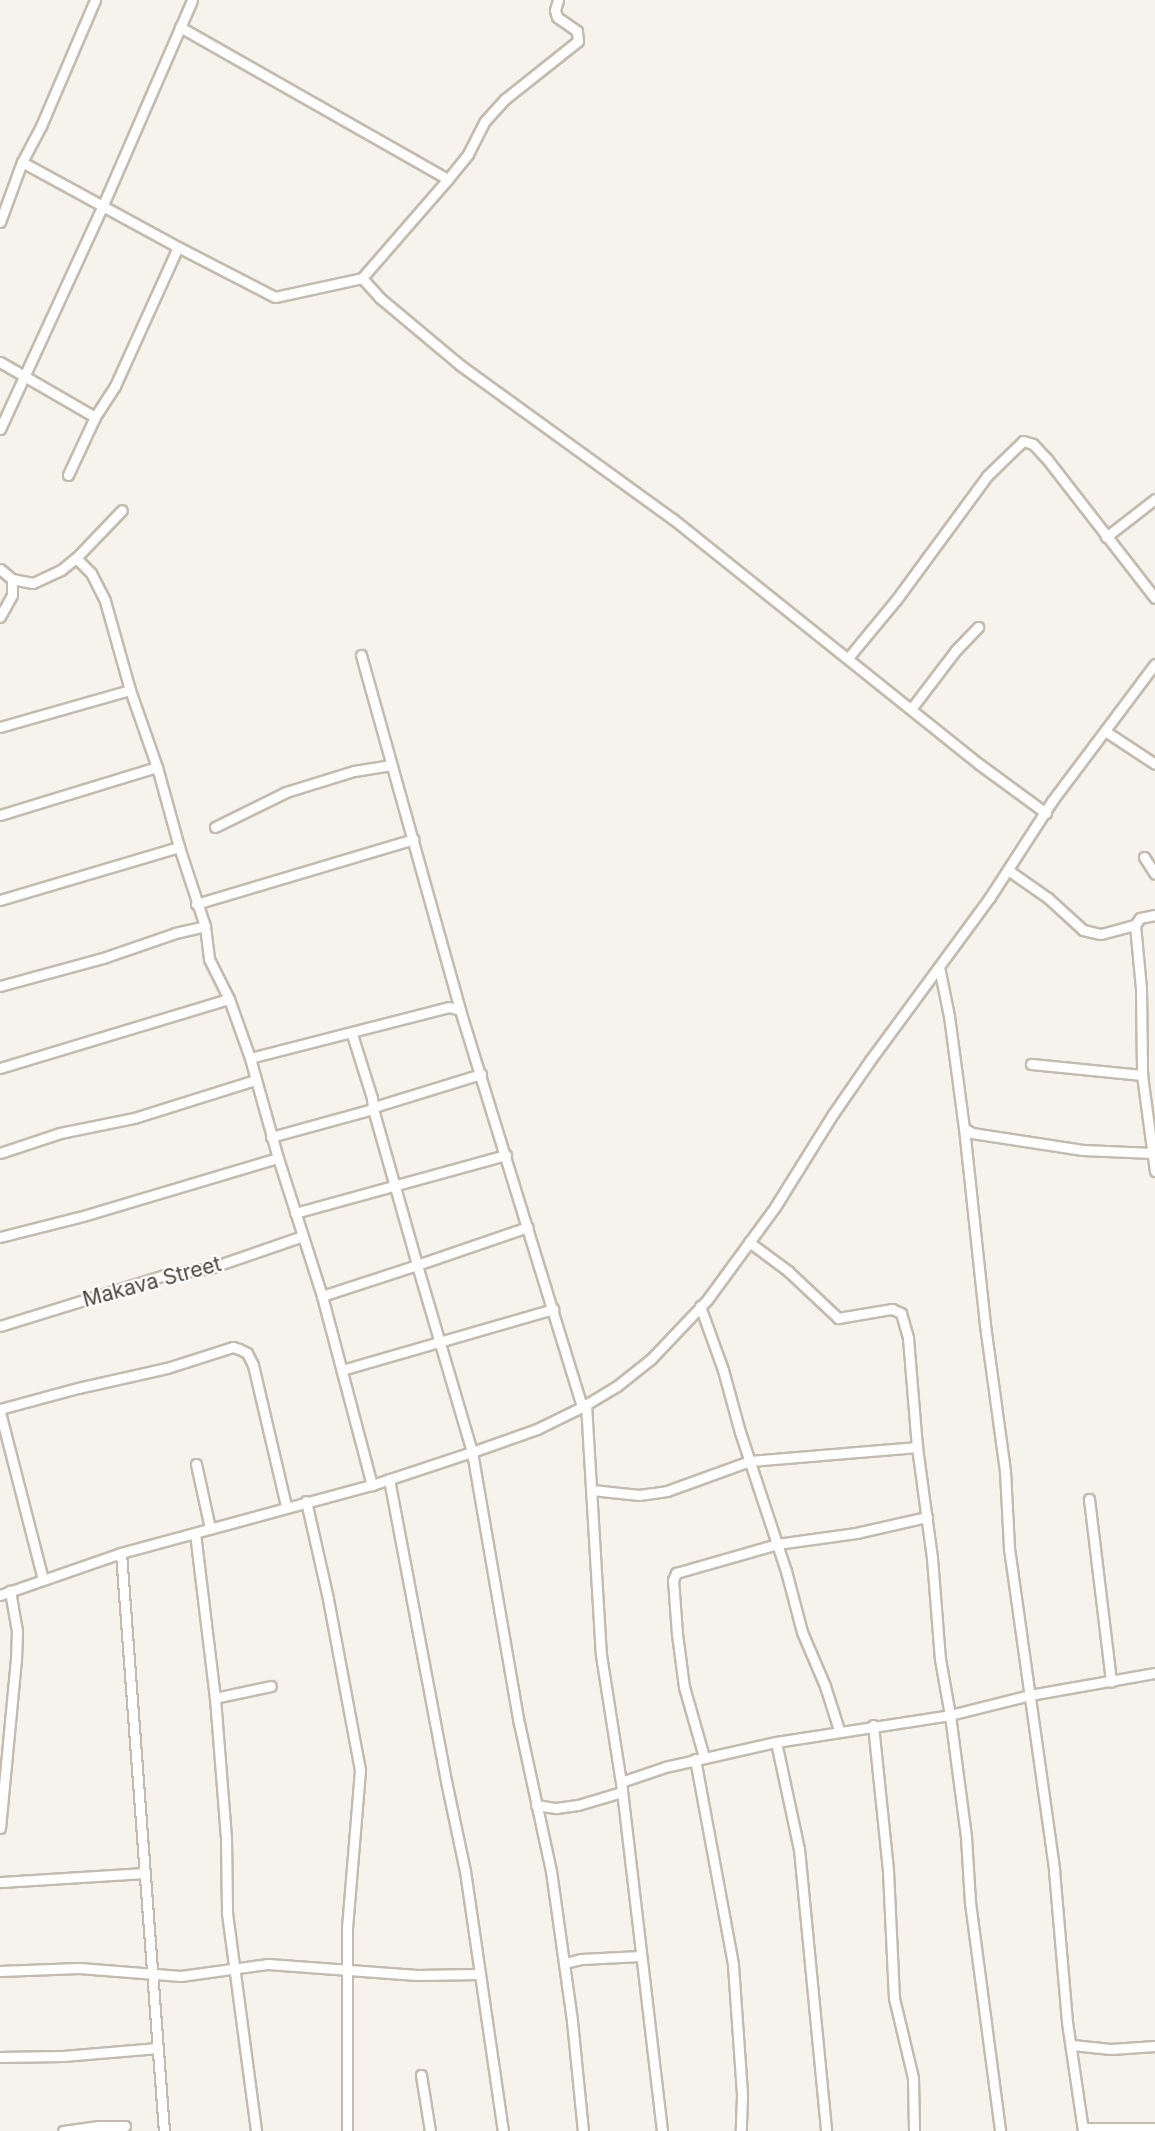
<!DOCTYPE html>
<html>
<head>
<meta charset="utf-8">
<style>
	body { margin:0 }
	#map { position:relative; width:1155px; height:2131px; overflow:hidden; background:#f6f3ec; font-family:Inter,sans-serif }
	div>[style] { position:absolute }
	.roads { filter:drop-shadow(2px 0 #c2bbae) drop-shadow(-2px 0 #c2bbae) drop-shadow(0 2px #c2bbae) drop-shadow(0 -2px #c2bbae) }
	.minor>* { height:9px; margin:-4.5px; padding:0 4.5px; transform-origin:4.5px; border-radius:4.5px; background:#fff }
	span { translate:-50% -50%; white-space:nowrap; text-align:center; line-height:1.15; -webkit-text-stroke:4.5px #fff; paint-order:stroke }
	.street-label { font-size:21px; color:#4b4439 }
</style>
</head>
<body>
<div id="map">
	<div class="roads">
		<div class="minor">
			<div style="left:180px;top:27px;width:308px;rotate:29.6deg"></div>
			<div style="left:448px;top:179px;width:131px;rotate:131deg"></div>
			<div style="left:22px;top:162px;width:178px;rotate:28.6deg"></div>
			<div style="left:178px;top:247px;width:153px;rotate:114.4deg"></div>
			<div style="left:115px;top:386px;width:37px;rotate:123deg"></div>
			<div style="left:95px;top:417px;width:64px;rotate:115deg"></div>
			<div style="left:448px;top:179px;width:32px;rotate:-51deg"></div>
			<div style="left:468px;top:154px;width:37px;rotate:-63deg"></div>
			<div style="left:485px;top:121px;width:30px;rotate:-48deg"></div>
			<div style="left:505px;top:99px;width:93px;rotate:-38.5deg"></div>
			<div style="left:578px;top:41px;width:10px;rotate:-96deg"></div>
			<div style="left:577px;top:31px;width:24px;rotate:-145deg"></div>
			<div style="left:557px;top:17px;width:7px;rotate:-106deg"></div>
			<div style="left:555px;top:10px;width:10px;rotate:-73deg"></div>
			<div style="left:0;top:222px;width:64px;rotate:-69.9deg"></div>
			<div style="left:22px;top:162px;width:41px;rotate:-62.2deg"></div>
			<div style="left:41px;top:126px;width:137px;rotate:-66.8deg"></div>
			<div style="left:178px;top:247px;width:109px;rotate:27.3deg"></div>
			<div style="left:275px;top:297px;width:89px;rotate:-12.3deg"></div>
			<div style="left:362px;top:278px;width:27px;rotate:48deg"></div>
			<div style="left:380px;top:298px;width:104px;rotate:39.9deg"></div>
			<div style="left:460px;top:365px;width:263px;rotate:35.9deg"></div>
			<div style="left:673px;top:519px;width:392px;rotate:38.7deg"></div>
			<div style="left:979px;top:764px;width:83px;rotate:36.2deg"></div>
			<div style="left:0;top:362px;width:110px;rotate:30.1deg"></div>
			<div style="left:0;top:429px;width:247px;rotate:-65.3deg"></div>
			<div style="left:103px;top:205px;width:223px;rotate:-66.5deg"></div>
			<div style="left:1106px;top:537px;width:62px;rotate:-37.8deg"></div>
			<div style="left:76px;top:558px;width:21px;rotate:45deg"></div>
			<div style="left:91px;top:573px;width:31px;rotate:63deg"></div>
			<div style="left:105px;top:601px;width:92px;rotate:74.3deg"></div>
			<div style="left:130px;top:690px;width:82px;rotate:70.7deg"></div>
			<div style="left:157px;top:767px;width:83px;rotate:74.6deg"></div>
			<div style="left:179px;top:847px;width:83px;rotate:71.8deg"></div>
			<div style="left:205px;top:926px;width:33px;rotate:83deg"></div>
			<div style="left:209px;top:959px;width:45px;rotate:63.4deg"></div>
			<div style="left:229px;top:999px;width:63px;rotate:70.4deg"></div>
			<div style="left:250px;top:1058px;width:104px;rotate:74.4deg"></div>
			<div style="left:278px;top:1158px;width:145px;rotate:72.3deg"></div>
			<div style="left:322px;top:1296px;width:196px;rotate:75.2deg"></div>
			<div style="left:0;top:569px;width:16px;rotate:40deg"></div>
			<div style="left:12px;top:579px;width:16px;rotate:90deg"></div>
			<div style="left:12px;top:595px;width:25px;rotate:119deg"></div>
			<div style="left:12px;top:579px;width:21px;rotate:11deg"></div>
			<div style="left:33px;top:583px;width:31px;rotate:-25deg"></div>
			<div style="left:61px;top:570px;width:19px;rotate:-39deg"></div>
			<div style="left:76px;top:558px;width:66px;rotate:-46.2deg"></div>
			<div style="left:361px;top:655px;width:369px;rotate:74.4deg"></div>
			<div style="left:848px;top:658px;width:75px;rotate:-50.4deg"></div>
			<div style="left:896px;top:600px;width:154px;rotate:-53.7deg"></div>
			<div style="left:987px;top:476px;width:50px;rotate:-44.2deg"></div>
			<div style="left:1023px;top:441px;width:10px;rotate:17deg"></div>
			<div style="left:1033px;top:444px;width:21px;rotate:47deg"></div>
			<div style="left:1047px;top:459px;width:176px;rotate:52.2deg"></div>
			<div style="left:911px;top:709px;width:74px;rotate:-52.7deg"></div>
			<div style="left:956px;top:650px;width:32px;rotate:-46deg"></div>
			<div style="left:0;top:727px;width:135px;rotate:-15.9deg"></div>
			<div style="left:1105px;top:731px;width:60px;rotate:33.4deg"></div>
			<div style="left:0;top:815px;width:164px;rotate:-17deg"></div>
			<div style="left:215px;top:827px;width:79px;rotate:-26.2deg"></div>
			<div style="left:286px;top:792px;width:71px;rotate:-17.2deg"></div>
			<div style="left:354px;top:771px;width:38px;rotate:-9deg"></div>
			<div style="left:1144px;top:857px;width:20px;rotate:57deg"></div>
			<div style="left:1008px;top:870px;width:49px;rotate:35deg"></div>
			<div style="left:1048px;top:898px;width:47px;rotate:42.4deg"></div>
			<div style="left:1083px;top:930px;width:18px;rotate:13deg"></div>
			<div style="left:1101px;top:934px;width:35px;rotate:-15deg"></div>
			<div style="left:0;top:900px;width:187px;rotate:-16.5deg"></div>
			<div style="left:196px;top:904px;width:227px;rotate:-16.6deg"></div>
			<div style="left:1155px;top:915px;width:15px;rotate:169deg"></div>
			<div style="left:1140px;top:918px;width:9px;rotate:126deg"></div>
			<div style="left:1135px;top:925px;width:63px;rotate:84.6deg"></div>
			<div style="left:1141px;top:988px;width:87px;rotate:89.3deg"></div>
			<div style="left:1142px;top:1075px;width:97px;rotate:82.3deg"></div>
			<div style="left:939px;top:967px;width:50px;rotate:78.5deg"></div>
			<div style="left:949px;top:1016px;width:113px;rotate:82.4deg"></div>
			<div style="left:964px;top:1128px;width:9px;rotate:32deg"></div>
			<div style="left:972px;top:1133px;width:112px;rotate:8.7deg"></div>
			<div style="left:1083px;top:1150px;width:70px;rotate:2.5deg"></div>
			<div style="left:0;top:986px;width:107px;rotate:-15.2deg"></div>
			<div style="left:103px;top:958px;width:76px;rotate:-19.1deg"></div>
			<div style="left:175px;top:933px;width:31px;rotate:-13deg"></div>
			<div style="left:250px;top:1058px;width:205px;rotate:-14.4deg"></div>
			<div style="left:449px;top:1007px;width:11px;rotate:15deg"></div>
			<div style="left:460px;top:1010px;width:415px;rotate:72.9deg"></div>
			<div style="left:1031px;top:1064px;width:112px;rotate:5.7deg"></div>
			<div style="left:0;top:1068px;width:239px;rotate:-16.8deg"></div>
			<div style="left:374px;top:1107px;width:112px;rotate:-17.1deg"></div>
			<div style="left:373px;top:1109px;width:162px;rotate:74.2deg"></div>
			<div style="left:417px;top:1265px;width:117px;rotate:-18.9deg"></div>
			<div style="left:964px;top:1128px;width:198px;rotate:83.9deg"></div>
			<div style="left:985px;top:1325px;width:147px;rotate:82.2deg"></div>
			<div style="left:1005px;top:1471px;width:77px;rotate:87deg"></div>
			<div style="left:1009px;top:1548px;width:325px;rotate:82deg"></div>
			<div style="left:1054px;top:1870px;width:153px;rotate:85.1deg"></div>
			<div style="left:1067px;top:2022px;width:110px;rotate:81.6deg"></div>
			<div style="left:271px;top:1137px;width:106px;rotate:-15.4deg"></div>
			<div style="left:373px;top:1109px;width:11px;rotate:-95deg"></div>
			<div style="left:372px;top:1098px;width:67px;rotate:-107.4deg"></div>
			<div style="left:0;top:1153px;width:63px;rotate:-18.4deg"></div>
			<div style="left:60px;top:1133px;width:76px;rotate:-11.5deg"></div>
			<div style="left:134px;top:1118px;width:127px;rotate:-17.4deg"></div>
			<div style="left:295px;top:1213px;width:219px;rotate:-15.4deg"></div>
			<div style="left:0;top:1237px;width:86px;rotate:-14.2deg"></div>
			<div style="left:83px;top:1216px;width:203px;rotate:-16.6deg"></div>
			<div style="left:749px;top:1242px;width:49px;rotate:36.6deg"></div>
			<div style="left:788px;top:1271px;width:69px;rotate:43.2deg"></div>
			<div style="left:838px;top:1318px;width:55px;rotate:-9.5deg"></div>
			<div style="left:892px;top:1309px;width:10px;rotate:24deg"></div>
			<div style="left:901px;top:1313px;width:26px;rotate:74deg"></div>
			<div style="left:908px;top:1338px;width:109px;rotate:85.3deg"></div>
			<div style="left:917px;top:1447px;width:112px;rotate:82.3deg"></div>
			<div style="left:932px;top:1558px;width:101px;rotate:85.5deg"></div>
			<div style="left:940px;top:1659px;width:57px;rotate:79.9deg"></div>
			<div style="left:950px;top:1715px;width:123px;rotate:82.5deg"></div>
			<div style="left:966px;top:1837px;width:65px;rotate:86.5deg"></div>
			<div style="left:970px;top:1902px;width:231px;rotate:82.5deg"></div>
			<div style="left:322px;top:1296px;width:100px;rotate:-18.1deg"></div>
			<div style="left:417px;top:1265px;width:195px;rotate:73.6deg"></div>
			<div style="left:472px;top:1452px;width:275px;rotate:80.2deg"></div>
			<div style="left:519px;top:1723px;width:151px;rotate:77.8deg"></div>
			<div style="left:551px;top:1871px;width:151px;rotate:82deg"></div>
			<div style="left:572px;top:2021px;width:111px;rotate:84.3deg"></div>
			<div style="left:700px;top:1306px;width:68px;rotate:70.2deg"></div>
			<div style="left:723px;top:1370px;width:64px;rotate:74.7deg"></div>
			<div style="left:740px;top:1432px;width:146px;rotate:71.7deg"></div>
			<div style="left:786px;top:1571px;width:63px;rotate:75.3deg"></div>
			<div style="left:802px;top:1632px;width:59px;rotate:66.9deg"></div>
			<div style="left:825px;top:1686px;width:46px;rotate:72.3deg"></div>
			<div style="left:0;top:1326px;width:173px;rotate:-17.2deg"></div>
			<div style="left:165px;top:1275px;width:46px;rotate:-8.8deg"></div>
			<div style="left:210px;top:1268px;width:98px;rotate:-19deg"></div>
			<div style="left:342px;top:1370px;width:220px;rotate:-16.1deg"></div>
			<div style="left:586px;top:1404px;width:251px;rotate:86.6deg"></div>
			<div style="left:601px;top:1655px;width:129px;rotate:81.1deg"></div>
			<div style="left:0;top:1409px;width:81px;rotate:-15.1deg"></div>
			<div style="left:78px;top:1388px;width:91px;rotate:-12.7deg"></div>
			<div style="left:167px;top:1368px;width:69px;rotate:-17.7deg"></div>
			<div style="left:233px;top:1347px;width:6px;rotate:18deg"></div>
			<div style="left:239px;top:1349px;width:9px;rotate:27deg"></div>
			<div style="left:247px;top:1353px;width:13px;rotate:63deg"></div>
			<div style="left:253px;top:1365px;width:145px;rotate:76.8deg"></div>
			<div style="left:0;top:1412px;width:173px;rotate:75.6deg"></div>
			<div style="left:196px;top:1464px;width:66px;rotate:77.7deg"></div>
			<div style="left:389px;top:1479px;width:307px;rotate:79.3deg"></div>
			<div style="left:446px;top:1781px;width:92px;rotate:78.1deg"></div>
			<div style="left:465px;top:1871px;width:263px;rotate:81.7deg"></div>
			<div style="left:592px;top:1490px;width:47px;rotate:6.1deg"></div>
			<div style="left:639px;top:1495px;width:28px;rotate:-8deg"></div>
			<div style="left:667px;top:1491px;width:88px;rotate:-19.9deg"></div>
			<div style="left:750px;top:1461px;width:168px;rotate:-4.8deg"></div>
			<div style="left:1089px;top:1499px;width:184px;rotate:83.1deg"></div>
			<div style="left:306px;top:1501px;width:100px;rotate:77.3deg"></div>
			<div style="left:328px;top:1599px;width:174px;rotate:79.4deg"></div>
			<div style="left:360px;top:1770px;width:158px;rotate:94.7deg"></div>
			<div style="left:347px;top:1927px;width:204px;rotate:90deg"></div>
			<div style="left:195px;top:1533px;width:166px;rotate:83.1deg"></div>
			<div style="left:215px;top:1698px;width:140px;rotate:85.5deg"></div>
			<div style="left:226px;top:1838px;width:75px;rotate:89.2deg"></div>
			<div style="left:227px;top:1913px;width:220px;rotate:82.4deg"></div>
			<div style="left:121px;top:1553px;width:580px;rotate:85.75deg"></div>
			<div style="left:0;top:1595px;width:128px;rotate:-19.1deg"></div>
			<div style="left:121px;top:1553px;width:260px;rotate:-15.2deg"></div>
			<div style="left:372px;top:1485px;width:105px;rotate:-18.3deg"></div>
			<div style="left:472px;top:1452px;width:69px;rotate:-19.5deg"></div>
			<div style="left:537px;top:1429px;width:50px;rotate:-26.1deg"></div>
			<div style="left:582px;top:1407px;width:41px;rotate:-31deg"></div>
			<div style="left:617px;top:1386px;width:43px;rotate:-38.5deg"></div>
			<div style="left:651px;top:1359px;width:81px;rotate:-46.5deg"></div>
			<div style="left:707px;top:1300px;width:115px;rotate:-53.8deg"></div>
			<div style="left:775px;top:1207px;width:110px;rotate:-58.1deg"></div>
			<div style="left:833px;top:1114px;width:67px;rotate:-55.4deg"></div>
			<div style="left:871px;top:1059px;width:201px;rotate:-53.7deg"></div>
			<div style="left:990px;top:897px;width:114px;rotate:-57.1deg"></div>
			<div style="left:1052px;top:801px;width:171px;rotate:-53.1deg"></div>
			<div style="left:215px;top:1698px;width:57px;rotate:-12.1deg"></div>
			<div style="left:873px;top:1725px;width:147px;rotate:84.1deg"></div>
			<div style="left:888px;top:1871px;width:127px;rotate:87.3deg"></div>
			<div style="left:894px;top:1998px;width:82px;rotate:76.6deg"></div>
			<div style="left:913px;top:2078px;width:53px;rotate:88.9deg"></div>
			<div style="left:776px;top:1742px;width:109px;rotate:77.9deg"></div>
			<div style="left:799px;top:1849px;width:283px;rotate:84.5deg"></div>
			<div style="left:704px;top:1757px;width:73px;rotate:-105.9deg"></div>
			<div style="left:684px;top:1687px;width:53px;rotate:-97.5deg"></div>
			<div style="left:677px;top:1634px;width:54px;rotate:-94.2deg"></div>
			<div style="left:673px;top:1580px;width:8px;rotate:-67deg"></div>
			<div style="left:676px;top:1573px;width:105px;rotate:-16deg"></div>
			<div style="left:777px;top:1544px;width:80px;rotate:-7.9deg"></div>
			<div style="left:856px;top:1533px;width:73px;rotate:-12.7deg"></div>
			<div style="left:695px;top:1759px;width:209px;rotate:79.5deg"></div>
			<div style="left:733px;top:1965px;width:130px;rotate:86deg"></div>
			<div style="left:742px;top:2095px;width:36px;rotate:92deg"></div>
			<div style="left:536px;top:1805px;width:20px;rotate:9deg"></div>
			<div style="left:556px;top:1808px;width:22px;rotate:-8deg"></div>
			<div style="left:578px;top:1805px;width:46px;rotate:-16.5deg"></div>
			<div style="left:0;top:1828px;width:169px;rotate:-84.6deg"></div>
			<div style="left:16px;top:1660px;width:29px;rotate:-88deg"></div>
			<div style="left:17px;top:1631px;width:41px;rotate:-99.9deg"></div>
			<div style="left:0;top:1882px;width:144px;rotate:-3.6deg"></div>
			<div style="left:565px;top:1963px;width:16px;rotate:-14deg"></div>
			<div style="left:581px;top:1959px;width:60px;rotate:-2.9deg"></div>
			<div style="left:0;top:1971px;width:79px;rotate:-2.2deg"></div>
			<div style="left:79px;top:1968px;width:102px;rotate:4.5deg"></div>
			<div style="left:181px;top:1976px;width:88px;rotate:-7.9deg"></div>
			<div style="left:268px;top:1964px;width:149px;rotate:4.2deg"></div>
			<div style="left:417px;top:1975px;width:62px;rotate:-0.9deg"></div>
			<div style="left:1072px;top:2045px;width:39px;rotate:6deg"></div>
			<div style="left:1111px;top:2049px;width:44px;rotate:-3.9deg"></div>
			<div style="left:0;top:2057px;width:63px;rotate:-0.9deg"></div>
			<div style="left:63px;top:2056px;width:95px;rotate:-4.8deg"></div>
			<div style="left:421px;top:2075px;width:57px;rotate:80.9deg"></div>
			<div style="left:1083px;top:2128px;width:72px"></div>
			<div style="left:63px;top:2131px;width:36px;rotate:-8deg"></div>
			<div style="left:99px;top:2126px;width:26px"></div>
			<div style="left:662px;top:2131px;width:351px;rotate:-96.7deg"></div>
			<div style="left:621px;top:1782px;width:46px;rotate:-18.8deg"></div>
			<div style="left:665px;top:1767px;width:114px;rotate:-12.7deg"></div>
			<div style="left:776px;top:1742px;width:176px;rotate:-8.8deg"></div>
			<div style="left:950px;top:1715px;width:82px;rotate:-14deg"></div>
			<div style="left:1030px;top:1695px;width:127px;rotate:-10deg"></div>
		</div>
	</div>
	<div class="street-label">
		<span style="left:152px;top:1282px;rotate:-15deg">Makava Street</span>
	</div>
</div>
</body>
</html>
